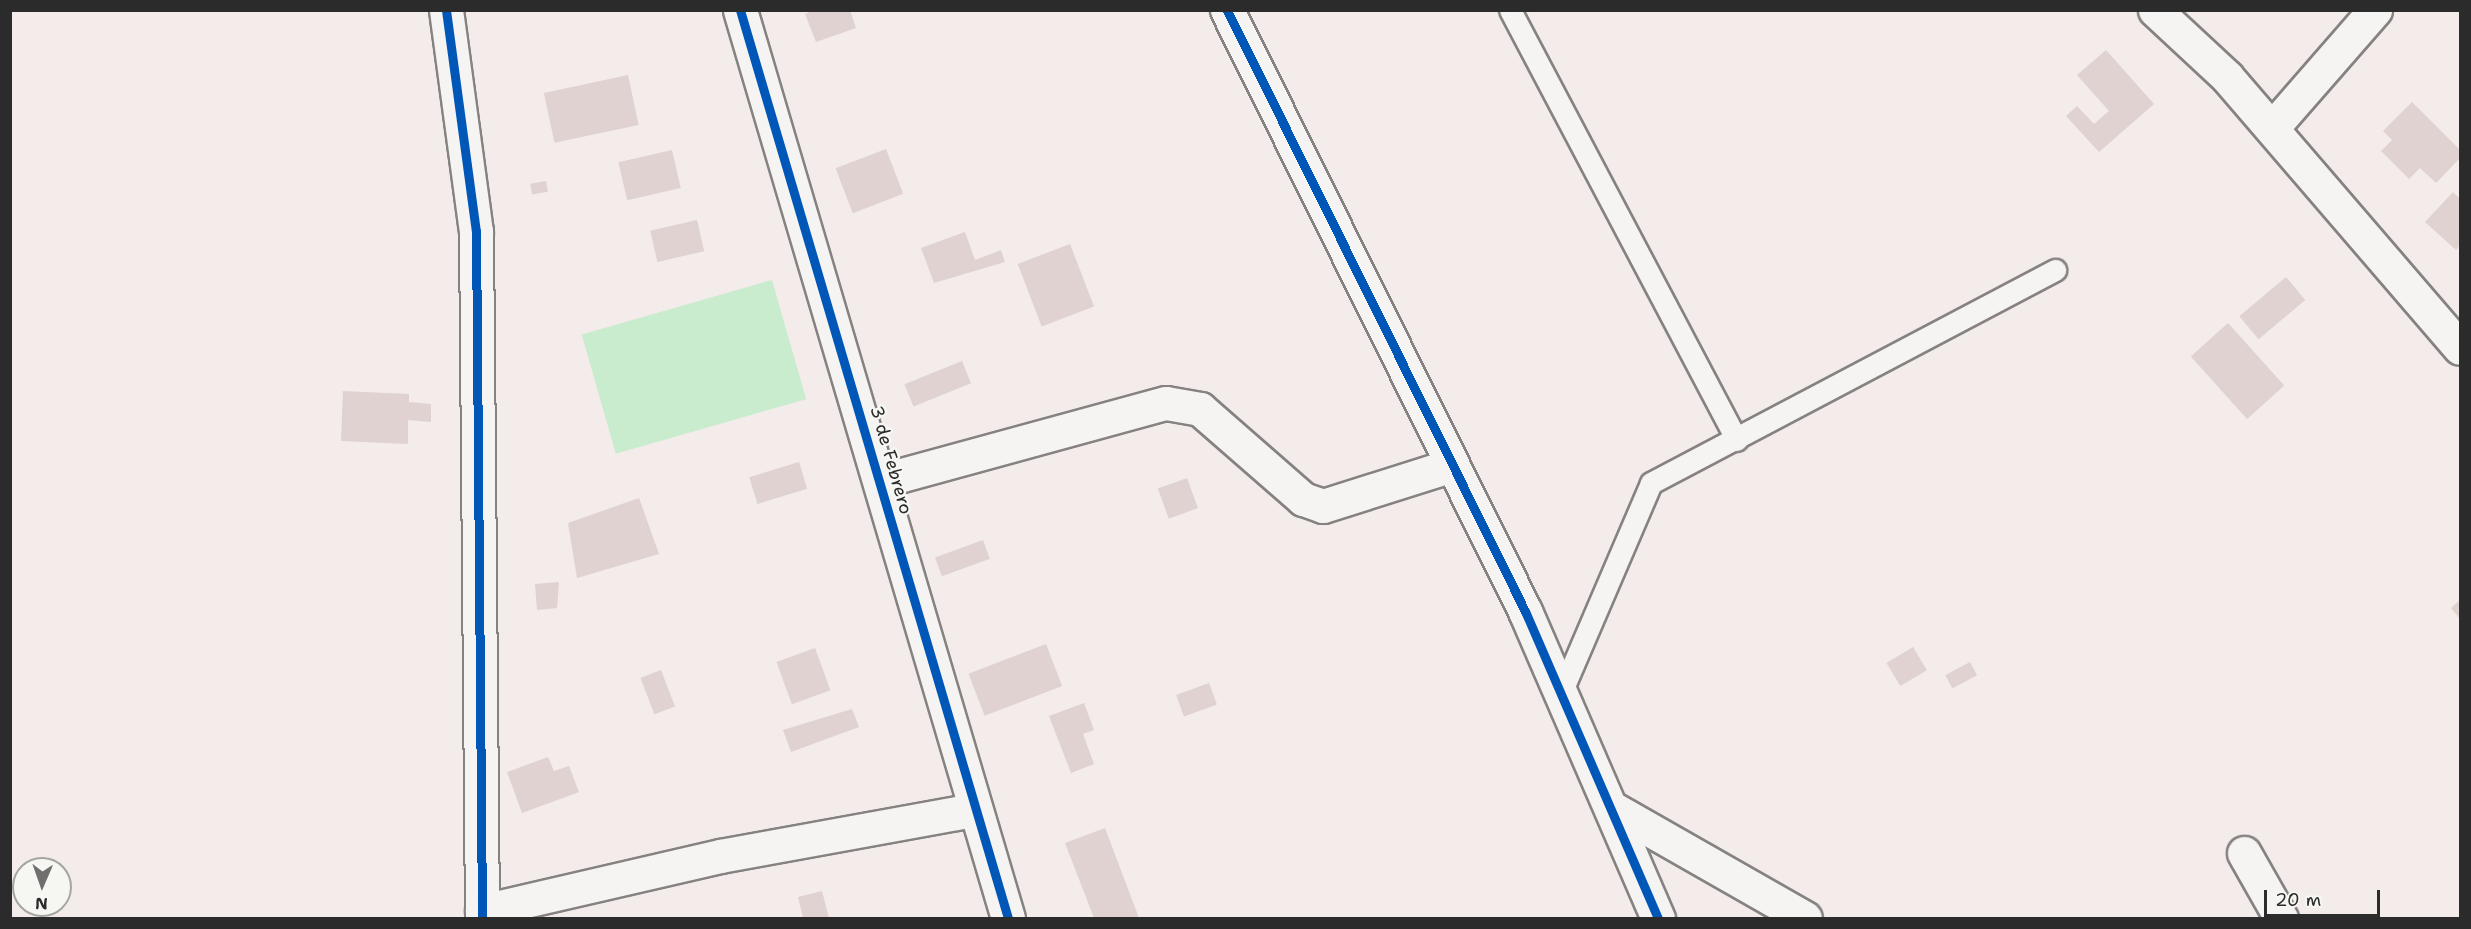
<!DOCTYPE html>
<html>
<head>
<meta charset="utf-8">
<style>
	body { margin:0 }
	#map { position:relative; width:2471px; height:929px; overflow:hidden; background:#f3ecea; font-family:"Shantell Sans",sans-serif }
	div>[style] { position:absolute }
	.green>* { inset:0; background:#c9ecce; transform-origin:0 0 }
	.building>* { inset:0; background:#dfd2d0; transform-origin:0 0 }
	.roads { filter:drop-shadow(2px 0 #858281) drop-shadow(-2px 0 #858281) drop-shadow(0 2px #858281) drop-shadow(0 -2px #858281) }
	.service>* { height:21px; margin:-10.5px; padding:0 10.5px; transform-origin:10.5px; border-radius:10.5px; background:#f5f4f2 }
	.minor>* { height:33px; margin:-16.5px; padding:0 16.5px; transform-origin:16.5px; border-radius:16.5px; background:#f5f4f2 }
	.tertiary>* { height:33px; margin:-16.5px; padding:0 16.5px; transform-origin:16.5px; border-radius:16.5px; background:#f5f4f2 }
	.cycleway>* { height:9px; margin:-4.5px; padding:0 4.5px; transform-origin:4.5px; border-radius:4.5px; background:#0057b8 }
	span { translate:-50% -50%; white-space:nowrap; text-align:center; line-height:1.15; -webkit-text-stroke:5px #f6f6f2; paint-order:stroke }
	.street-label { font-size:18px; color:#2b2b2b }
	.frame { position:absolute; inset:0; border:12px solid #2b2b2b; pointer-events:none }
	.north { position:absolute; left:12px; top:857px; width:60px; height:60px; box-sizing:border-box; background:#f6f6f2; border:2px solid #a5a5a2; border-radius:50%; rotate:182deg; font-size:16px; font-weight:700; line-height:24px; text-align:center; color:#2b2b2b }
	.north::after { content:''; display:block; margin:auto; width:21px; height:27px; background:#716f6e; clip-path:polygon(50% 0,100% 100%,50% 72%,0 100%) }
	.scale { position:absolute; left:2264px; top:890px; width:116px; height:27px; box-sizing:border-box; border:3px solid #2b2b2b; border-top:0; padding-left:8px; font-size:18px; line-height:21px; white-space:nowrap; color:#2b2b2b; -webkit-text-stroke:4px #f6f6f2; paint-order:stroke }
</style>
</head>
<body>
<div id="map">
	<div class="green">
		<div style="left:772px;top:280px;width:124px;height:198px;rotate:74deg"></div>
	</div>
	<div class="building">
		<div style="clip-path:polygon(813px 10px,850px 10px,856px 28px,816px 42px,805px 14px)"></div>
		<div style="clip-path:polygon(2106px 50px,2154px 104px,2099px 152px,2066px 116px,2077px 106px,2094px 124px,2109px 111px,2077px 75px)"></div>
		<div style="left:628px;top:75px;width:51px;height:86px;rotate:78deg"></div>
		<div style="clip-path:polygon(2412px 102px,2460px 150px,2460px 158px,2436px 183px,2420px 168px,2409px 179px,2381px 151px,2392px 140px,2383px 131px)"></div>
		<div style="left:886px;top:149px;width:48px;height:54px;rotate:69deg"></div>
		<div style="left:672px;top:150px;width:39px;height:55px;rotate:77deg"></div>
		<div style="left:546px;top:181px;width:11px;height:16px;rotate:80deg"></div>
		<div style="clip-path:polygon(2453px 192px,2460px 199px,2460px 245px,2456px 250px,2425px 222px)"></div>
		<div style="left:697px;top:220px;width:32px;height:48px;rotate:77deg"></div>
		<div style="clip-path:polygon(965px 232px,975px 260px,1001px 250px,1005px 262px,934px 283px,921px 248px)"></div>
		<div style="left:1070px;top:244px;width:67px;height:56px;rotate:69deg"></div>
		<div style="left:2286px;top:277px;width:30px;height:61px;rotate:50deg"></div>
		<div style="left:2228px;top:323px;width:84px;height:50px;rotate:48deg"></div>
		<div style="left:962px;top:361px;width:24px;height:62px;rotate:68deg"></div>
		<div style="clip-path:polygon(343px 391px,409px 394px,409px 402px,431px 404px,431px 422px,408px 420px,408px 444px,341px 441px)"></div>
		<div style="left:799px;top:462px;width:28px;height:52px;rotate:73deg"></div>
		<div style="left:1187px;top:478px;width:32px;height:31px;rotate:70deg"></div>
		<div style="clip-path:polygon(639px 498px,659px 554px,577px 578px,568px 523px)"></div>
		<div style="left:983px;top:540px;width:20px;height:51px;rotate:70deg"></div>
		<div style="clip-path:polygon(559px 582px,557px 608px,537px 610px,535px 584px)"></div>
		<div style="clip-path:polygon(2460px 600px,2460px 619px,2451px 608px)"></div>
		<div style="left:1046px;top:644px;width:45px;height:83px;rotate:69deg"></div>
		<div style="left:1913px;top:647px;width:27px;height:31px;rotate:59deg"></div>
		<div style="left:815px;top:648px;width:45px;height:41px;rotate:70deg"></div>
		<div style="left:1970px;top:662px;width:15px;height:28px;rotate:62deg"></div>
		<div style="left:661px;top:670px;width:39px;height:22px;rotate:69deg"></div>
		<div style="left:1209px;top:683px;width:23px;height:35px;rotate:70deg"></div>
		<div style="clip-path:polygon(1084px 703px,1094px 730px,1083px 734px,1094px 764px,1071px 773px,1049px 716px)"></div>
		<div style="clip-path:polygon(852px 709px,859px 727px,791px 752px,783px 730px)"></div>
		<div style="clip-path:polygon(548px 757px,554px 771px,569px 766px,579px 792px,522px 813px,507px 772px)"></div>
		<div style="clip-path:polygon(1105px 828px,1139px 918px,1094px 918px,1065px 843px)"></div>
		<div style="clip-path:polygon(822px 891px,829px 918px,803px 918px,798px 897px)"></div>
	</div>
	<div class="roads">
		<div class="service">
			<div style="left:1510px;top:10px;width:486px;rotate:62.2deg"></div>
			<div style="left:1561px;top:693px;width:228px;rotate:-66.8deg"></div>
			<div style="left:1651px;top:483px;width:457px;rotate:-27.8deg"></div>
		</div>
		<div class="minor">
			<div style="left:446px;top:10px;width:223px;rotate:82.3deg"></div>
			<div style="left:476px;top:231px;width:687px;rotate:89.5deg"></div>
			<div style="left:1227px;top:10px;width:671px;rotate:63.63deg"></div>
			<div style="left:1525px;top:611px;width:335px;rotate:66.6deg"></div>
			<div style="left:2155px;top:10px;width:98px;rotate:42.9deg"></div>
			<div style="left:2227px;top:77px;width:357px;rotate:49.3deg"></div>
			<div style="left:2272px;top:128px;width:157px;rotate:-48.9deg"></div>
			<div style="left:880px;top:481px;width:296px;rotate:-15.3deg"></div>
			<div style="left:1166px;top:403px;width:35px;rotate:10deg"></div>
			<div style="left:1200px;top:409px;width:137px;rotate:41.1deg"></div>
			<div style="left:1303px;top:499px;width:21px;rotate:19deg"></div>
			<div style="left:1323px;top:506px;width:135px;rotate:-17.6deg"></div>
			<div style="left:1612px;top:808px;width:222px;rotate:29.7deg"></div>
			<div style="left:2244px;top:853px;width:75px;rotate:60.4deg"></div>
			<div style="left:482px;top:911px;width:244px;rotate:-13deg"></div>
			<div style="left:720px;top:856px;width:258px;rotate:-10.3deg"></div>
		</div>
		<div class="tertiary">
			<div style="left:740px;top:10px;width:947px;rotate:73.56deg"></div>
		</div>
	</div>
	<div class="cycleway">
		<div style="left:446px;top:10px;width:223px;rotate:82.3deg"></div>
		<div style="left:476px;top:231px;width:687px;rotate:89.5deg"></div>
		<div style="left:740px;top:10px;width:947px;rotate:73.56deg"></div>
		<div style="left:1227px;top:10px;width:671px;rotate:63.63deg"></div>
		<div style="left:1525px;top:611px;width:335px;rotate:66.6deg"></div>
	</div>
	<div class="street-label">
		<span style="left:891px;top:460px;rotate:74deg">3 de Febrero</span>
	</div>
	<div class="frame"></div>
	<div class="north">N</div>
	<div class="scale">20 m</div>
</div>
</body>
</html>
